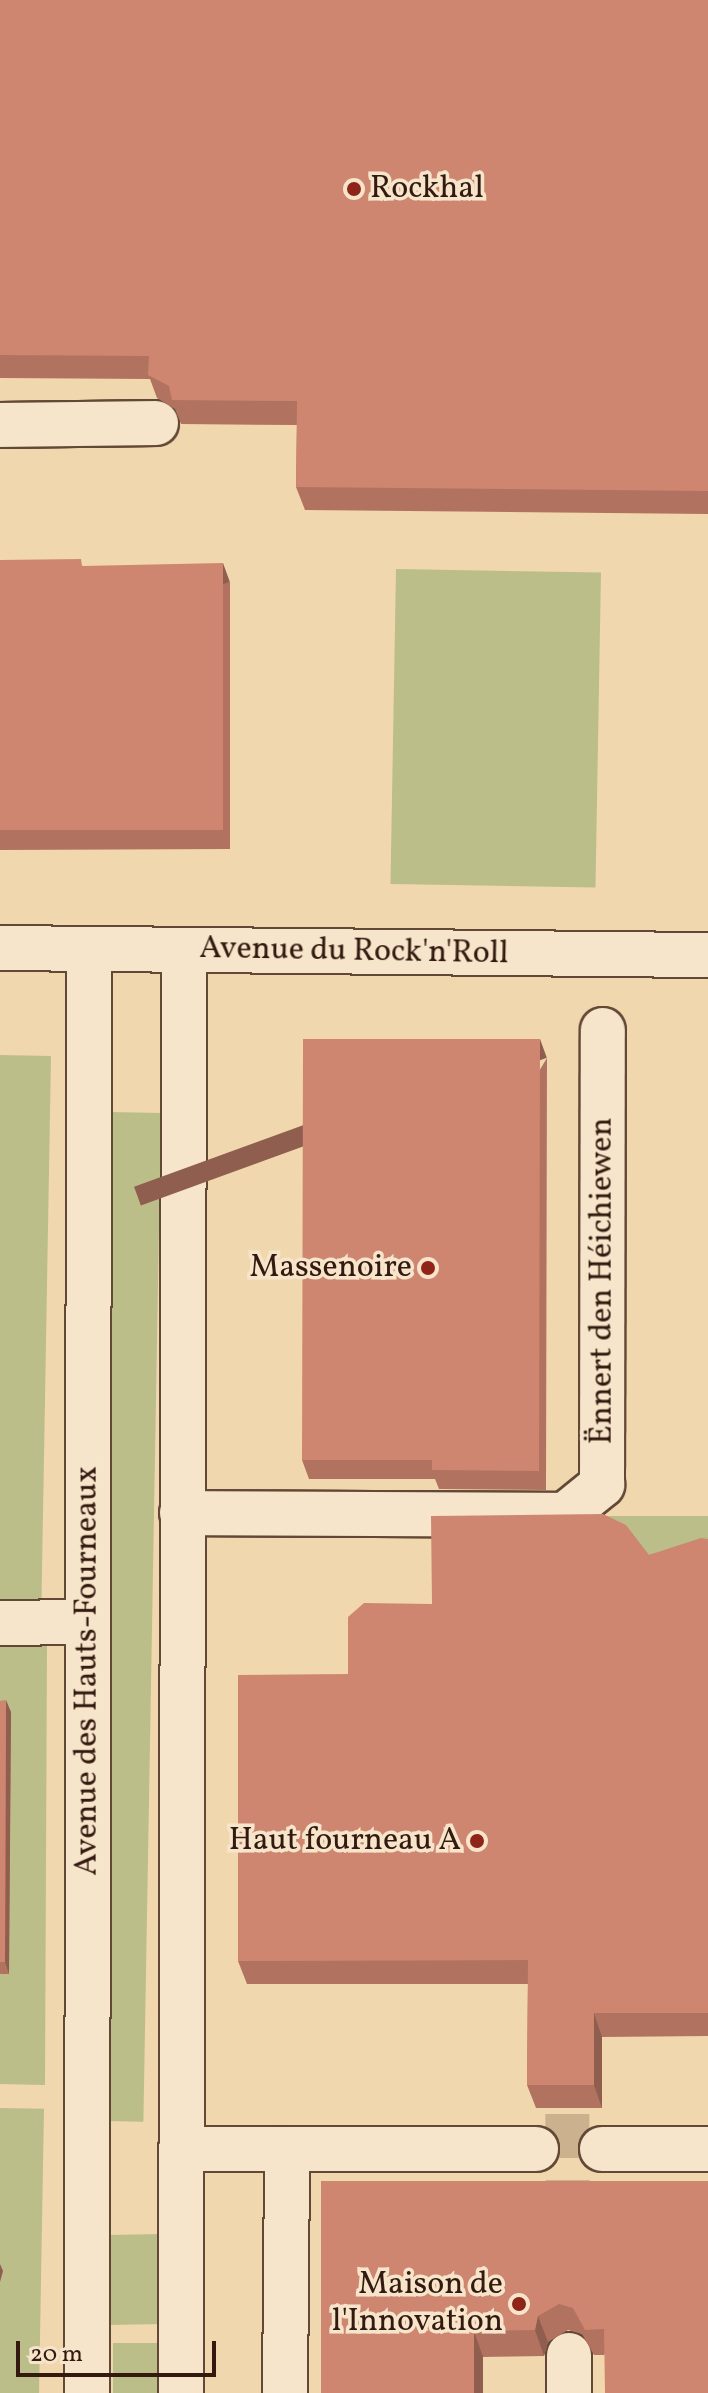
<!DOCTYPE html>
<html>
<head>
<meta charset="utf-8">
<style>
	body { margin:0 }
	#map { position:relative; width:708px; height:2393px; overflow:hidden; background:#f1d7ad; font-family:Vollkorn,serif }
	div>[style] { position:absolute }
	.green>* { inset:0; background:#bbbe89; transform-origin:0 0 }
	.minor-tunnel>* { height:44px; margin-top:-22px; transform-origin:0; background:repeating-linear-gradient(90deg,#cbb18d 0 44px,transparent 0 66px) }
	.roads { filter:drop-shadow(2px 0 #624836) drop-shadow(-2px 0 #624836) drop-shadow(0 2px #624836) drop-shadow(0 -2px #624836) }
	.minor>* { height:44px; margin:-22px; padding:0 22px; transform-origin:22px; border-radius:22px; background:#f6e5ca }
	.wall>* { inset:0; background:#b17360 }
	.shaded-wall>* { inset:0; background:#905e4e; transform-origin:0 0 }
	.building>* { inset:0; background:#ce8670 }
	.dots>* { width:22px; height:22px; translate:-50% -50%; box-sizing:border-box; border:4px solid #f6e5ca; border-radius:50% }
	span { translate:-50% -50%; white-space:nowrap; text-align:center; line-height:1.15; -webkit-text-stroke:7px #f6e5ca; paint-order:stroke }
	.poi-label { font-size:32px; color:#33190f }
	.left { translate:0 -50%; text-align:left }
	.right { translate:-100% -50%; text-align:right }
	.street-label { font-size:32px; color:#33190f }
	.scale { position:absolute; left:16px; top:2341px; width:200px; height:36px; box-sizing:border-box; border:4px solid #33190f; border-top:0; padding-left:10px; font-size:24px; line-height:28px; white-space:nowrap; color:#33190f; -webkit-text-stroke:6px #f6e5ca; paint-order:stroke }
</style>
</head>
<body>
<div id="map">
	<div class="green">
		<div style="left:396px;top:569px;width:205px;height:315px;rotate:1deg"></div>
		<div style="left:0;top:1055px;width:51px;height:545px;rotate:1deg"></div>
		<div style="left:109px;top:1112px;width:52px;height:1009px;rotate:1deg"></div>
		<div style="clip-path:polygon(607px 1516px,708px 1516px,708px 1562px,607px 1619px)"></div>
		<div style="clip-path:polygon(0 1643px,47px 1644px,45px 2085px,0 2084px,0 1974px,9px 1973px,11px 1712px,0 1712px)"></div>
		<div style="left:0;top:2108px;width:44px;height:285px;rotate:1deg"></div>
		<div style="left:161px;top:2234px;width:90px;height:52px;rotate:89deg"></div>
		<div style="left:162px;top:2343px;width:50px;height:49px;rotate:90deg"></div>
	</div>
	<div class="minor-tunnel">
		<div style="left:567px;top:2048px;width:191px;rotate:89.7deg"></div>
	</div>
	<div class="roads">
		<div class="minor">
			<div style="left:0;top:425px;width:156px;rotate:-0.7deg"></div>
			<div style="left:0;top:948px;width:708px;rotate:0.57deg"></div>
			<div style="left:182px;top:1513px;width:383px;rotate:0.3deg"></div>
			<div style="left:565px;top:1515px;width:48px;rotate:-39deg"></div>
			<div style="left:602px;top:1485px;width:455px;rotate:-89.9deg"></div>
			<div style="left:0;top:1623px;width:88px;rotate:-0.7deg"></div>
			<div style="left:181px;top:2149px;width:355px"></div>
			<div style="left:602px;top:2149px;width:106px"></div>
			<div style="left:87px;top:2393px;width:1444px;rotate:-89.92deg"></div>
			<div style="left:181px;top:2393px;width:1443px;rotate:-89.88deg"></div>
			<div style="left:285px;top:2393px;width:244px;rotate:-89.5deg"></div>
			<div style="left:569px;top:2393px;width:38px;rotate:-90deg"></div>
		</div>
	</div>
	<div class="wall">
		<div style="clip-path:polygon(0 0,708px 0,708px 514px,305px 510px,296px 487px,297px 425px,181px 424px,175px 409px,157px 398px,150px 379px,0 378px)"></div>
		<div style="clip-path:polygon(0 560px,84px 566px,230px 582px,230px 849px,0 850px)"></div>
		<div style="clip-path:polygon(547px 1058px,546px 1490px,439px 1489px,435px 1479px,309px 1479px,302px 1460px)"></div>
		<div style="clip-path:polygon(708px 1539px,708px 2036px,602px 2037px,602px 2108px,536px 2108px,527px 2085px,528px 1984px,247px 1984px,238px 1961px,348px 1674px,432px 1604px,649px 1555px)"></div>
		<div style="clip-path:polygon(0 1701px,11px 1712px,9px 1974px,0 1974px)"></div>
		<div style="clip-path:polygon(708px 2181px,604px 2355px,594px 2355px,582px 2334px,568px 2330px,548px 2342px,544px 2356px,483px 2357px,483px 2393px,321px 2393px)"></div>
	</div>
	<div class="shaded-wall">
		<div style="left:223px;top:563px;width:20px;height:267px;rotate:70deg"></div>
		<div style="left:540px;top:1039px;width:20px;height:432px;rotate:70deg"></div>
		<div style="clip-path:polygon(6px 1700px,11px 1712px,9px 1974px,5px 1962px)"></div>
		<div style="clip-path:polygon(594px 2013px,602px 2037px,602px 2108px,594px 2085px)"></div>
		<div style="clip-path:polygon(0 2264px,3px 2271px,0 2282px)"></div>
		<div style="clip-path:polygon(538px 2316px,548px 2342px,544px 2356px,535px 2330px)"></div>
		<div style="clip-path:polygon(474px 2331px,483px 2357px,483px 2393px,474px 2393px)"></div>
	</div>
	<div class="building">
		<div style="clip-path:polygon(0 0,708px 0,708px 491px,296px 487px,297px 401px,172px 400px,169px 386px,148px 375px,149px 356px,0 355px)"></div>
		<div style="clip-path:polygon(81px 559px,82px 566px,223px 563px,223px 830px,0 830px,0 560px)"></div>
		<div style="clip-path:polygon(303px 1039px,540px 1039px,539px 1471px,432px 1470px,432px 1460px,302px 1460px)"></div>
		<div style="clip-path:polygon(603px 1514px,626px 1525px,649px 1555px,701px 1538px,708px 1539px,708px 2013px,594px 2013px,594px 2085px,527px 2085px,528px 1960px,238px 1961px,238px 1675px,348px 1674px,348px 1617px,364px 1603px,432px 1604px,431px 1516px)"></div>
		<div style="clip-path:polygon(6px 1700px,5px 1962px,0 1962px,0 1701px)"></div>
		<div style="clip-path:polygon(321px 2181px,708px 2181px,708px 2393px,605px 2393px,604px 2329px,585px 2330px,573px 2308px,559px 2304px,538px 2316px,535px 2330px,474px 2331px,474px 2393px,321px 2393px)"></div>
	</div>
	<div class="dots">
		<div style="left:354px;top:189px;background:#8f2418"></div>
		<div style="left:428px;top:1268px;background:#8f2418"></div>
		<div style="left:477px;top:1841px;background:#8f2418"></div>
		<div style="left:519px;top:2304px;background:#8f2418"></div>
	</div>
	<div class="poi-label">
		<span class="left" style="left:370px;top:189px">Rockhal</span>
		<span class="right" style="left:412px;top:1268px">Massenoire</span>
		<span class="right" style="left:461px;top:1841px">Haut fourneau A</span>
		<span class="right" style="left:503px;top:2304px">Maison de<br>l'Innovation</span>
	</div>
	<div class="street-label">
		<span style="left:354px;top:952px;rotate:1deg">Avenue du Rock'n'Roll</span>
		<span style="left:603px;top:1281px;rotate:-90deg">Ënnert den Héichiewen</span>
		<span style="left:88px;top:1671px;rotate:-90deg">Avenue des Hauts-Fourneaux</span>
	</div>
	<div class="scale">20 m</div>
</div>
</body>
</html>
